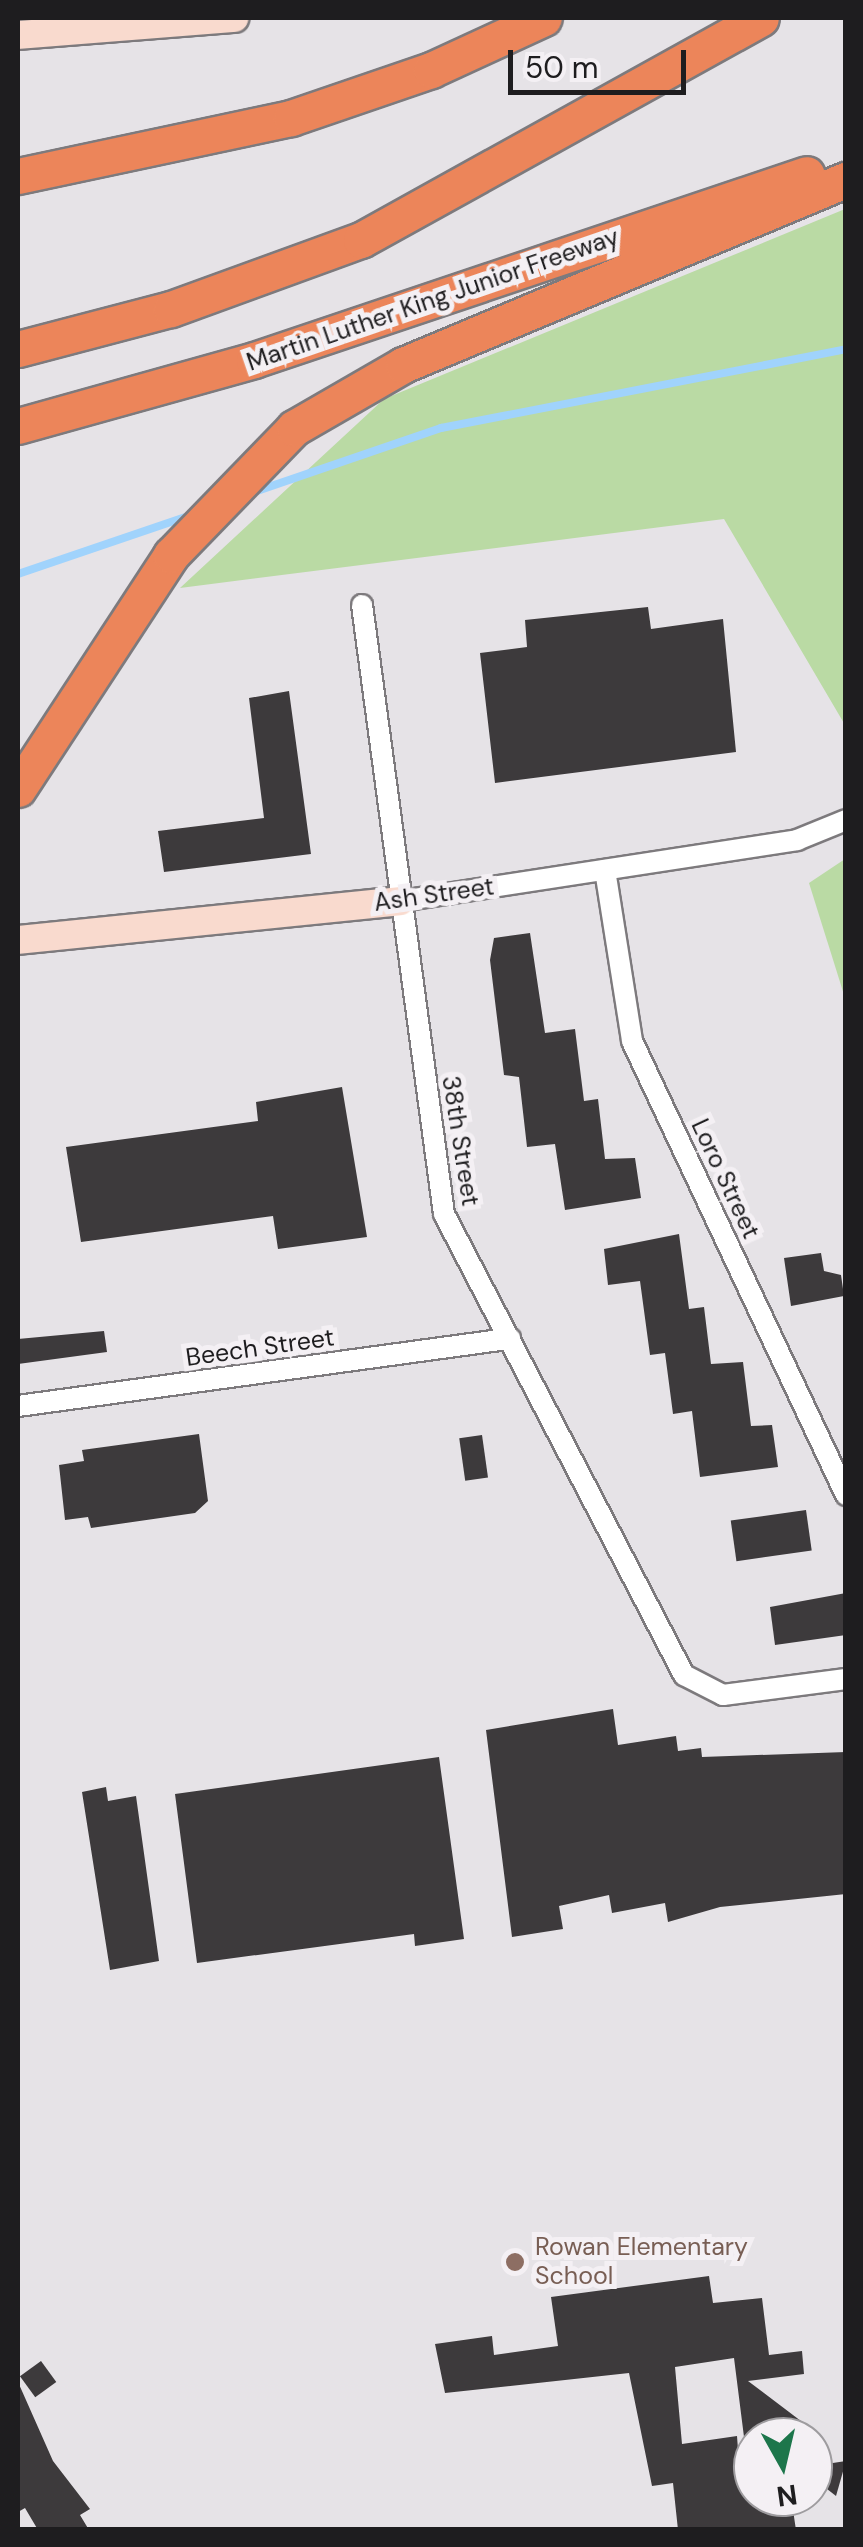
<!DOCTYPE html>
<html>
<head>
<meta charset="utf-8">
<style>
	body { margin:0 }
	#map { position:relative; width:863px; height:2547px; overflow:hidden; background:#e6e3e7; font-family:"DM Sans",sans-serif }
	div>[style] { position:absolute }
	.green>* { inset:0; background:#badaa4 }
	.stream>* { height:8px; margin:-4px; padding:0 4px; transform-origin:4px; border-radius:4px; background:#a0d3fc }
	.building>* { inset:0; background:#3d3a3c; transform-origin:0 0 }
	.roads { filter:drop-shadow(2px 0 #7d7a7d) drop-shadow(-2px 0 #7d7a7d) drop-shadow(0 2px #7d7a7d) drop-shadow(0 -2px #7d7a7d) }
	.street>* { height:20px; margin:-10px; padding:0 10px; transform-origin:10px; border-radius:10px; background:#fff }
	.secondary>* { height:28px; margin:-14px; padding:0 14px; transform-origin:14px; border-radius:14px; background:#f9dace }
	.highway>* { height:35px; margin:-17.5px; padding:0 17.5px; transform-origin:17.5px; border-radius:17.5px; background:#ec855a }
	.dots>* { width:28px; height:28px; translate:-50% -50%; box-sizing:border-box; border:5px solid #f4f0f4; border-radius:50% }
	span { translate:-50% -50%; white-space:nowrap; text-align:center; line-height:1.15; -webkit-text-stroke:10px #f4f0f4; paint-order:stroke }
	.street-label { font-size:25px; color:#1e1d1f }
	.education-label { font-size:25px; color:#785e54 }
	.left { translate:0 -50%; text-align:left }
	.frame { position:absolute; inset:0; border:20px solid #1e1d1f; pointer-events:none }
	.north { position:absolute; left:733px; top:2417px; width:100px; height:100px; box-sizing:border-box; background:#f4f0f4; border:2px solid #9e9c9f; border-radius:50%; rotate:172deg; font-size:28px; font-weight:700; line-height:40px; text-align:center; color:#1e1d1f }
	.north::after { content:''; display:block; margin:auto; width:35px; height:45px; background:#1d764b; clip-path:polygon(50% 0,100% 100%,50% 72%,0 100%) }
	.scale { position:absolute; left:508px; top:50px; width:178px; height:45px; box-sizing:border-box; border:5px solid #1e1d1f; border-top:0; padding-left:12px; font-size:30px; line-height:35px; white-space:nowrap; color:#1e1d1f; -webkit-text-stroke:8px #f4f0f4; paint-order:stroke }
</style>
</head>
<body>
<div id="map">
	<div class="green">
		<div style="clip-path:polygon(845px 209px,845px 725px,724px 519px,180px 588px,384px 399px)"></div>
		<div style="clip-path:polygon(845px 859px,845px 998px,809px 883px)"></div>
	</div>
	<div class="stream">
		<div style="left:248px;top:494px;width:204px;rotate:-18.9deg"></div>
		<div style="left:441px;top:428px;width:413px;rotate:-11deg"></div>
		<div style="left:18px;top:574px;width:180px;rotate:-18.8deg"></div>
	</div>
	<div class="building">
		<div style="clip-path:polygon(648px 607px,651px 629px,723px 619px,736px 752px,495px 783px,480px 653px,527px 647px,525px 620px)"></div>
		<div style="clip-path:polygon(289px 691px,311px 854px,164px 872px,158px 831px,264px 818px,249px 698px)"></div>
		<div style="clip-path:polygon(530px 933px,545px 1033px,575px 1029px,584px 1101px,598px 1099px,605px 1159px,635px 1158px,641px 1198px,565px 1210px,555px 1144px,527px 1147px,519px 1077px,504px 1075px,490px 960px,494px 938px)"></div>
		<div style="clip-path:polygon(342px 1087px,367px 1237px,278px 1249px,273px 1216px,81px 1242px,66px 1147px,258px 1121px,256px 1102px)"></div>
		<div style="clip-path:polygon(679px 1234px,689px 1309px,704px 1307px,711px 1364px,743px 1362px,751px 1426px,772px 1425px,778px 1467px,700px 1477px,692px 1411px,673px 1414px,665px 1353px,650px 1355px,640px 1281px,608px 1285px,604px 1249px)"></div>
		<div style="clip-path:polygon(821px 1253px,824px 1271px,841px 1275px,844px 1296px,791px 1306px,784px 1258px)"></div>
		<div style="clip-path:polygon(104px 1331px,107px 1352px,18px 1364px,18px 1339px)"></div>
		<div style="clip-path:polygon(199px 1434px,208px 1501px,195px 1513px,91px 1528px,88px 1517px,65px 1520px,59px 1465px,84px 1461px,82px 1450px)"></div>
		<div style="left:482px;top:1435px;width:43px;height:23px;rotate:82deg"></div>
		<div style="left:806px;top:1510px;width:41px;height:76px;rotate:82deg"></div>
		<div style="clip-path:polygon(846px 1593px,846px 1635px,775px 1645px,770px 1607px)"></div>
		<div style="clip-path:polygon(613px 1709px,618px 1745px,676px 1736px,678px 1751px,701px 1748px,702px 1757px,846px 1752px,846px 1894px,720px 1907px,668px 1922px,665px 1903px,612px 1913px,609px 1895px,559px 1906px,563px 1929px,512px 1937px,486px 1730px)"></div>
		<div style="clip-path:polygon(439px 1757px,464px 1939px,415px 1946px,414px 1934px,197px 1963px,175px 1794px)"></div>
		<div style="clip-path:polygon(106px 1787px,108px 1801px,136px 1796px,159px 1961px,110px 1970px,82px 1792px)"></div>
		<div style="clip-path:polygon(709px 2276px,713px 2303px,762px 2298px,769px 2355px,802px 2351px,804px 2374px,748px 2381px,822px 2437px,744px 2437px,734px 2358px,675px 2367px,682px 2444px,737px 2436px,740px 2477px,753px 2475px,753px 2497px,791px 2497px,796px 2530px,678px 2530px,673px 2483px,652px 2486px,629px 2373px,445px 2393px,435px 2344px,492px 2336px,494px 2355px,558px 2346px,551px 2297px)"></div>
		<div style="left:41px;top:2361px;width:26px;height:26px;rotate:54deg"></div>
		<div style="clip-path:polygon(18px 2382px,53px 2461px,90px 2509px,80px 2515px,89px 2530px,38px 2530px,25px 2508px,18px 2512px)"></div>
		<div style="clip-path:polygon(846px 2461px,836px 2496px,813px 2478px,813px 2466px)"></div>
	</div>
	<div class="roads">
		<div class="street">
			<div style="left:362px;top:605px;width:614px;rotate:82.33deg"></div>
			<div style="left:444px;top:1214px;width:520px;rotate:62.5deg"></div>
			<div style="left:684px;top:1675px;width:44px;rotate:27.1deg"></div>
			<div style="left:723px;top:1695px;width:124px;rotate:-7.4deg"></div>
			<div style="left:605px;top:870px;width:173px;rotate:81deg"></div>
			<div style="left:632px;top:1041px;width:502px;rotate:64.76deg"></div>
			<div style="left:400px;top:901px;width:402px;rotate:-8.7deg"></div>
			<div style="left:797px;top:840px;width:53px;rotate:-22.2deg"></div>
			<div style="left:18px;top:1406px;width:497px;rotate:-7.8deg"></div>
		</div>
		<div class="secondary">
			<div style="left:18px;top:35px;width:217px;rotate:-4.5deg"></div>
			<div style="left:18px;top:940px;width:384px;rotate:-5.8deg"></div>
		</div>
		<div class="highway">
			<div style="left:18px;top:176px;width:279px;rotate:-12deg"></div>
			<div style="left:291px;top:118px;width:148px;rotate:-18.9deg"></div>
			<div style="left:431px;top:70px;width:124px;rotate:-24.7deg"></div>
			<div style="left:18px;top:349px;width:158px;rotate:-14.7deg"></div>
			<div style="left:171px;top:309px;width:202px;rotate:-20deg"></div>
			<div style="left:361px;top:240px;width:457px;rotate:-29deg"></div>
			<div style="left:18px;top:426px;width:245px;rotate:-15.6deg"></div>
			<div style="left:254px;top:360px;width:583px;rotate:-18.59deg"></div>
			<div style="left:18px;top:789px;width:280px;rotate:-56.8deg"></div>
			<div style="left:171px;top:555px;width:177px;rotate:-45.9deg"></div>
			<div style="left:294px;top:428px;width:126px;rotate:-30deg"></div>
			<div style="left:403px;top:365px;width:480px;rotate:-22.7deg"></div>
		</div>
	</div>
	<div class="dots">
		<div style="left:515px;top:2262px;background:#8d6e63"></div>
	</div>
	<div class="street-label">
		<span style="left:433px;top:300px;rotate:-19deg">Martin Luther King Junior Freeway</span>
		<span style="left:434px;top:895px;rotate:-8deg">Ash Street</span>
		<span style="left:460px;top:1141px;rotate:81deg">38th Street</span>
		<span style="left:725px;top:1179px;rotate:65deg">Loro Street</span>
		<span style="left:260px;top:1348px;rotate:-8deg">Beech Street</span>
	</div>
	<div class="education-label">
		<span class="left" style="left:535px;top:2262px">Rowan Elementary<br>School</span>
	</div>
	<div class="frame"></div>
	<div class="north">N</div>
	<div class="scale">50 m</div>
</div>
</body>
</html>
